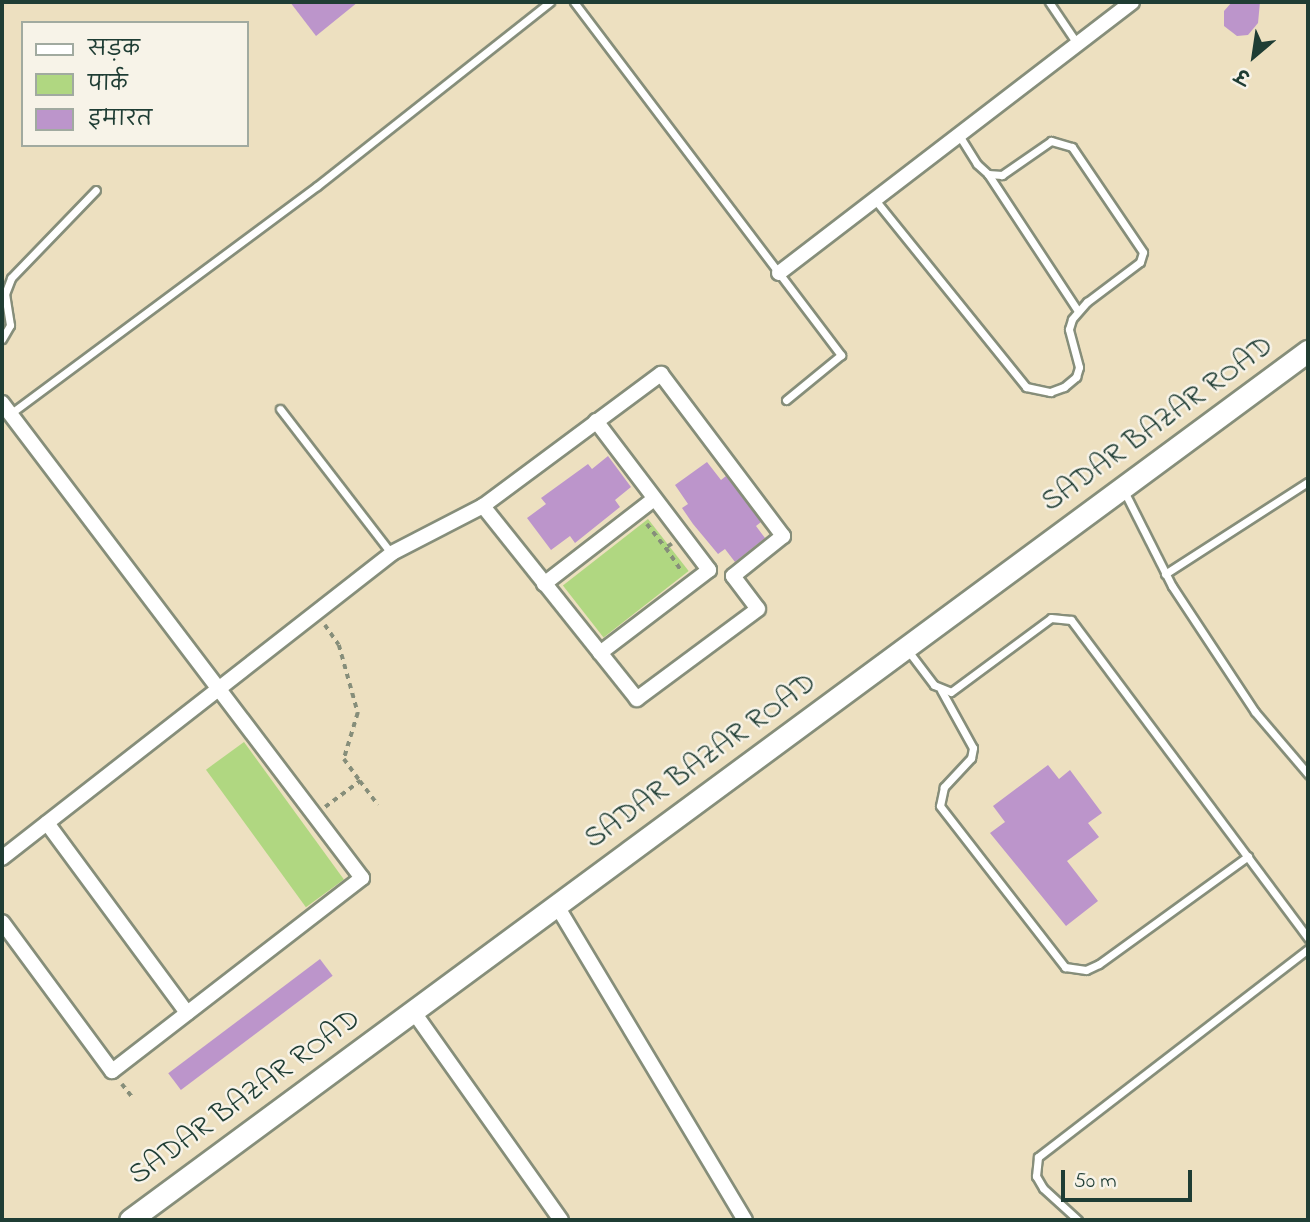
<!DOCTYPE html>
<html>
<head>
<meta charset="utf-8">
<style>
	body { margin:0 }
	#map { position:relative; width:1310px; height:1222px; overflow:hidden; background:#ede0c0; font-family:"Indie Flower","Playpen Sans Deva",sans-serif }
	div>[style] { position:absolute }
	.green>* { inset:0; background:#b0d781; transform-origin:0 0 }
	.building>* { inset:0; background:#bc95cb; transform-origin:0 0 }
	.path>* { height:3.5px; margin-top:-1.75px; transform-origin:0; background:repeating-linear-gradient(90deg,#868e7a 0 5px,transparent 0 10px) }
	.roads { filter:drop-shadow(2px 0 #868e7a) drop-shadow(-2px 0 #868e7a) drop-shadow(0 2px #868e7a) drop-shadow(0 -2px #868e7a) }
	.lane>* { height:7px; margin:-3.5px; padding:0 3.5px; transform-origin:3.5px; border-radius:3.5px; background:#fff }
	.street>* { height:14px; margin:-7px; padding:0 7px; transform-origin:7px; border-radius:7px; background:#fff }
	.secondary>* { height:21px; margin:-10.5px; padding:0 10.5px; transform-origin:10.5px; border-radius:10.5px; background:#fff }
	span { translate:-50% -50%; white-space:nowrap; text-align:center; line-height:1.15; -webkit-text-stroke:5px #f7f3e8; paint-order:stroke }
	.street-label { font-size:30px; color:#1f3d34 }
	.frame { position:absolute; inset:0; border:4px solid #1f3d34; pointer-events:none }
	.legend { position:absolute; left:21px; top:21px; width:228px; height:126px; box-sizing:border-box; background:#f7f3e8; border:2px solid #a1aaa0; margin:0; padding:9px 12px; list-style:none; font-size:21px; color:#1f3d34 }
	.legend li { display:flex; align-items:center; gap:14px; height:35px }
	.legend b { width:35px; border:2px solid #a1aaa0 }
	.north { position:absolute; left:1219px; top:21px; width:70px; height:70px; -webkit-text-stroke:5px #f7f3e8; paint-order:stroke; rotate:209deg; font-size:19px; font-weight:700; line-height:28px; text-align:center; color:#1f3d34 }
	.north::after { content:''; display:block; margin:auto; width:24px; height:32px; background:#1f3d34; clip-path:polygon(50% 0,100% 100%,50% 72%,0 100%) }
	.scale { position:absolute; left:1061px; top:1170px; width:131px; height:32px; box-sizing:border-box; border:4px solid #1f3d34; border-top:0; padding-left:9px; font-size:21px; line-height:24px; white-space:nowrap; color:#1f3d34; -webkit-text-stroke:5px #f7f3e8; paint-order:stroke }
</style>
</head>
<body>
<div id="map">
	<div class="green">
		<div style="left:648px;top:519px;width:66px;height:108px;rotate:52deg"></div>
		<div style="left:244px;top:742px;width:170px;height:47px;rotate:54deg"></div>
	</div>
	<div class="building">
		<div style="clip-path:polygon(290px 2px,358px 2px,316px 36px)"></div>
		<div style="clip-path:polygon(1232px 2px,1260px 2px,1258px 23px,1248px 35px,1237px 36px,1224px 26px,1224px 11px)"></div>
		<div style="clip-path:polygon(608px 456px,631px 487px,615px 500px,620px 507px,575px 543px,570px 536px,551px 550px,527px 518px,546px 504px,541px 498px,588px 464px,592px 469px)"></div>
		<div style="clip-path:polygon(707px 462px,721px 480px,726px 476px,761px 522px,756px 526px,765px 538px,735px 562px,725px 549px,718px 554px,693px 524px,682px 508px,688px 504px,675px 485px)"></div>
		<div style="clip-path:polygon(1048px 765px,1059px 779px,1070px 770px,1102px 813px,1088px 823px,1099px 837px,1067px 861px,1098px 901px,1066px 926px,990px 833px,1005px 822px,993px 806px)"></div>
		<div style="left:320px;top:959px;width:21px;height:190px;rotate:53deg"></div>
	</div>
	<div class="path">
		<div style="left:647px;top:524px;width:31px;rotate:52deg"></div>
		<div style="left:672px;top:544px;width:7px;rotate:146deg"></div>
		<div style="left:666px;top:548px;width:29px;rotate:56deg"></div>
		<div style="left:325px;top:625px;width:24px;rotate:55deg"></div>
		<div style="left:339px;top:645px;width:71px;rotate:74.4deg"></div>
		<div style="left:358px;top:713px;width:48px;rotate:106.9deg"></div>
		<div style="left:344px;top:759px;width:27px;rotate:54deg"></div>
		<div style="left:325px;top:807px;width:44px;rotate:-36.6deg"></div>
		<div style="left:360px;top:781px;width:30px;rotate:53deg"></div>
		<div style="left:122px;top:1084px;width:16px;rotate:52deg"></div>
	</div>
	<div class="roads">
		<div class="lane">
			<div style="left:574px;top:2px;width:443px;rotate:52.9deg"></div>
			<div style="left:841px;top:355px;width:71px;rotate:140.7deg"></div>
			<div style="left:1049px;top:2px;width:52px;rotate:56deg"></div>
			<div style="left:988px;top:174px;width:164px;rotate:56.7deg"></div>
			<div style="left:876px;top:201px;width:239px;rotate:51.1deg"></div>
			<div style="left:1026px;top:387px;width:25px;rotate:12deg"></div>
			<div style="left:1050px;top:392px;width:15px;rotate:-20deg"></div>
			<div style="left:1064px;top:387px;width:16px;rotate:-40deg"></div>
			<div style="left:1076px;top:377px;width:10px;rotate:-73deg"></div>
			<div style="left:1079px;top:367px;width:39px;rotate:-105deg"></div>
			<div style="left:1069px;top:329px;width:10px;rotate:-73deg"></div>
			<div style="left:1072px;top:319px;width:23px;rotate:-49deg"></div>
			<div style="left:1087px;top:302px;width:66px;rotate:-37deg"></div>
			<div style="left:1140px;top:262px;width:10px;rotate:-73deg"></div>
			<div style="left:1143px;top:252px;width:127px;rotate:-124.1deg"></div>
			<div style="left:1072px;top:147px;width:22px;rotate:-164deg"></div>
			<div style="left:1051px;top:141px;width:60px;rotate:145.2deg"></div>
			<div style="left:1002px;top:175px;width:14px;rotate:-176deg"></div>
			<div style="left:988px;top:174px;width:15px;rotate:-138deg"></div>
			<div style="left:977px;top:164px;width:32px;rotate:-122deg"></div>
			<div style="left:2px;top:339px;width:16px;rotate:-60deg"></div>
			<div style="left:10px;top:325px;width:31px;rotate:-99deg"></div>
			<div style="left:5px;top:294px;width:17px;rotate:-69deg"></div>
			<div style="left:11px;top:278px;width:122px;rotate:-46deg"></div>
			<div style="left:280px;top:409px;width:182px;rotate:52.4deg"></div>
			<div style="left:10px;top:414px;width:382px;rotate:-36.6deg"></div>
			<div style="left:317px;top:186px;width:297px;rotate:-38.3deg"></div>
			<div style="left:1124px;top:491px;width:106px;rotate:63.2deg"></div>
			<div style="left:1172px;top:586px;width:151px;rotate:56.6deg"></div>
			<div style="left:1255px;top:712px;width:82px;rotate:49.5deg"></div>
			<div style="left:1165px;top:574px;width:170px;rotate:-32.8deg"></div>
			<div style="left:906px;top:648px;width:46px;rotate:52.9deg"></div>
			<div style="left:934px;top:685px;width:18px;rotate:22deg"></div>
			<div style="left:951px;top:692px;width:124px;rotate:-36.5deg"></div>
			<div style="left:1051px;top:618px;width:20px;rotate:6deg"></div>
			<div style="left:1071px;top:620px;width:397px;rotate:53.3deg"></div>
			<div style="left:941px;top:690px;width:66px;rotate:61.1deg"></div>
			<div style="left:973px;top:748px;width:10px;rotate:101deg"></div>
			<div style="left:971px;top:758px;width:40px;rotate:133deg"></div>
			<div style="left:944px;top:787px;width:19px;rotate:102deg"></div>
			<div style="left:940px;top:806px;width:204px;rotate:52.2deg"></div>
			<div style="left:1065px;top:967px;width:21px;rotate:8deg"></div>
			<div style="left:1086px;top:970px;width:14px;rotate:-25deg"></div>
			<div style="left:1099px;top:964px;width:184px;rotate:-35.9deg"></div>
			<div style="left:1078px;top:1220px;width:47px;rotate:-137.6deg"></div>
			<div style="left:1043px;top:1188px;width:14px;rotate:-120deg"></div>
			<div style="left:1036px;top:1176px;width:19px;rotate:-84deg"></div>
			<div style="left:1038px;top:1157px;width:341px;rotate:-37.6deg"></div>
		</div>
		<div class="street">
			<div style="left:779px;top:273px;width:445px;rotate:-37.5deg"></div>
			<div style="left:2px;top:403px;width:596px;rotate:52.84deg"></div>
			<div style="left:362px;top:878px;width:316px;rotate:142.3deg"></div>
			<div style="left:112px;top:1071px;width:185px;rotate:-126.4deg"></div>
			<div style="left:596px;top:421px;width:187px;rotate:52.8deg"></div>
			<div style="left:709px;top:570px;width:137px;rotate:142.7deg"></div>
			<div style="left:544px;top:584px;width:139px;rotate:-37.7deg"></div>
			<div style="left:47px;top:823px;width:236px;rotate:53.6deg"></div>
			<div style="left:2px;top:858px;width:495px;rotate:-38deg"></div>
			<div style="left:392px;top:553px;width:102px;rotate:-27.3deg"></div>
			<div style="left:483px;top:506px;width:222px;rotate:-36.6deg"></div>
			<div style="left:661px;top:374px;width:203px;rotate:53deg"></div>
			<div style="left:783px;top:536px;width:64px;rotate:141.3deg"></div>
			<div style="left:733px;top:576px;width:41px;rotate:52.9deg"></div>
			<div style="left:758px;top:609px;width:151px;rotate:143.4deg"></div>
			<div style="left:637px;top:699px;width:247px;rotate:-128.6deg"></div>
			<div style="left:557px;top:906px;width:366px;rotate:59.1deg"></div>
			<div style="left:413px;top:1011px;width:256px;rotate:54.7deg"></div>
		</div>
		<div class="secondary">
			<div style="left:130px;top:1220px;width:1464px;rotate:-36.42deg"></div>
		</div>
	</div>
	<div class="street-label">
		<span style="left:1158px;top:425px;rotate:-36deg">SADAR BAZAR ROAD</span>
		<span style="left:701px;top:762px;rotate:-36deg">SADAR BAZAR ROAD</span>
		<span style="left:245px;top:1098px;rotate:-36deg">SADAR BAZAR ROAD</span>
	</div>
	<div class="frame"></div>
	<ul class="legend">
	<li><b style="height:9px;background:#fff"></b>सड़क</li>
	<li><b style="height:19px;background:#b0d781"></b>पार्क</li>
	<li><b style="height:19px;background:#bc95cb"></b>इमारत</li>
	</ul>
	<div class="north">उ</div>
	<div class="scale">50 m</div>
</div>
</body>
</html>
